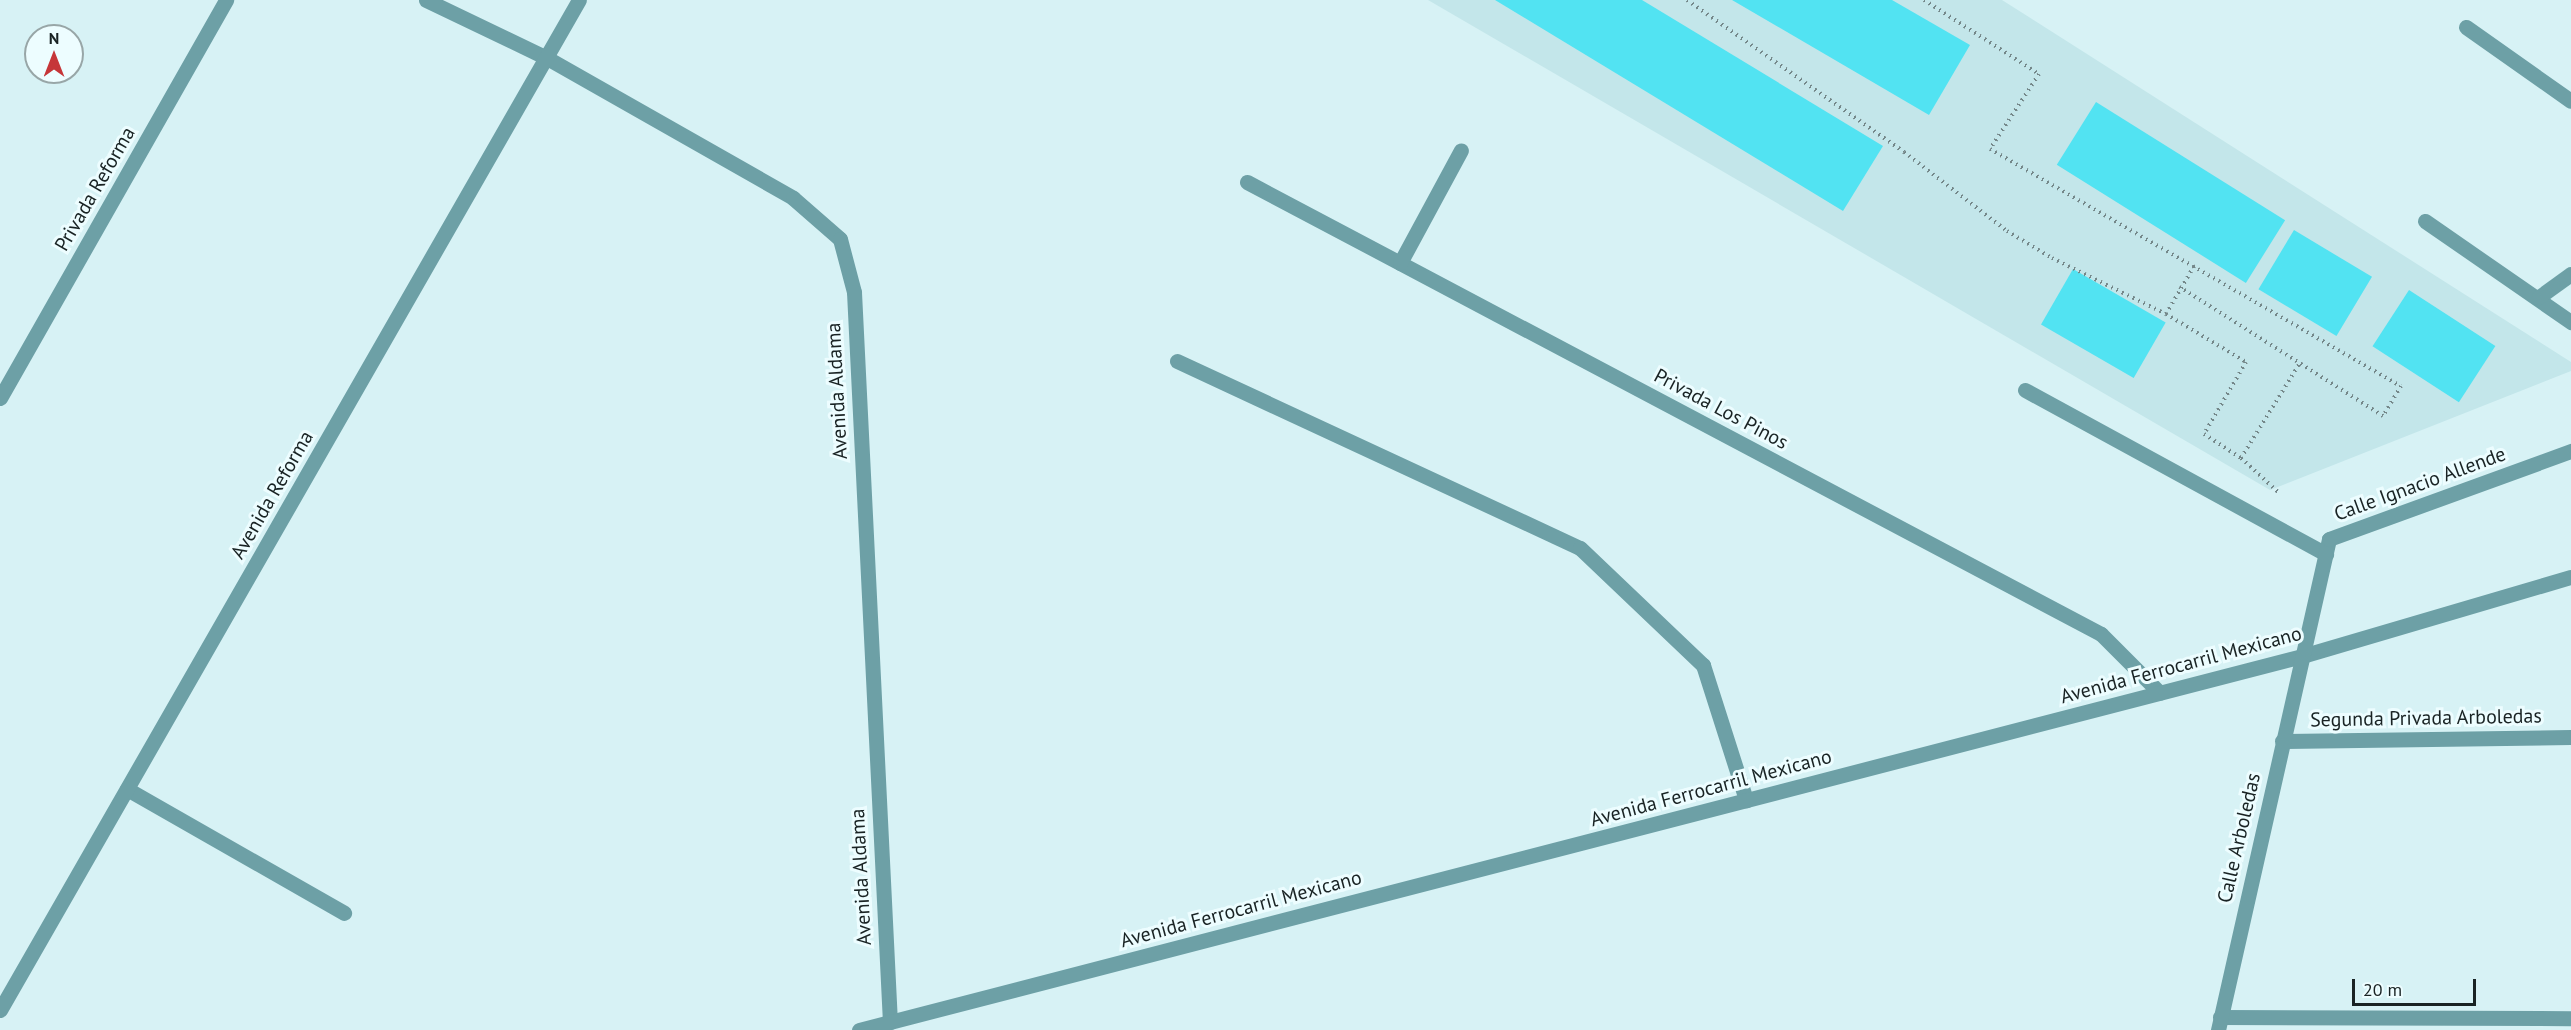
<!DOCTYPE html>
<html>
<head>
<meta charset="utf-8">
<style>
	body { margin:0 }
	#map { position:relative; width:2571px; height:1030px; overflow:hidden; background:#d7f2f5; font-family:"PT Sans",sans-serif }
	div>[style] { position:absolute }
	.built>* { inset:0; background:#c3e6ea }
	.building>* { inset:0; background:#52e3f2; transform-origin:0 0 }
	.path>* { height:4px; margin-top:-2px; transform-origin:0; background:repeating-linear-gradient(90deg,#748789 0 1.5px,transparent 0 6px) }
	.street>* { height:15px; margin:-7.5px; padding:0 7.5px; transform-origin:7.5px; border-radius:7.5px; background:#6da0a6 }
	span { translate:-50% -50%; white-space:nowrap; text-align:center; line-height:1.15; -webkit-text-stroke:6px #edfdff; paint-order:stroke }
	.street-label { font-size:20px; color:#192324 }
	.north { position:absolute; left:24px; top:24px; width:60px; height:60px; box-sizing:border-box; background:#edfdff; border:2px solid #98a6a7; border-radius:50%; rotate:0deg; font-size:16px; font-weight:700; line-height:24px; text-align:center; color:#192324 }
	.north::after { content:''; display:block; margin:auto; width:21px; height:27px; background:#c63639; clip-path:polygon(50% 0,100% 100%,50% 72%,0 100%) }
	.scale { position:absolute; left:2352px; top:979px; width:124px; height:27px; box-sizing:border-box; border:3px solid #192324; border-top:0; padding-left:8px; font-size:18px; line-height:21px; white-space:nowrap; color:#192324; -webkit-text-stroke:4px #edfdff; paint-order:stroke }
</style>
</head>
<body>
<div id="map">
	<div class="built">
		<div style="clip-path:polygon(1428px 0,2002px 0,2571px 362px,2571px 371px,2270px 490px)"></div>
	</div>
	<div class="building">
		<div style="clip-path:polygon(1495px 0,1642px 0,1883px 146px,1843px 211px)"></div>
		<div style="clip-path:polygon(1732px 0,1892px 0,1970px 45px,1929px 115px)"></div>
		<div style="left:2096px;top:102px;width:223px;height:74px;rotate:32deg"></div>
		<div style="left:2294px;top:230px;width:91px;height:69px;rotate:31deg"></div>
		<div style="left:2073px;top:269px;width:107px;height:64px;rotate:30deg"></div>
		<div style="left:2409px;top:290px;width:103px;height:67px;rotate:33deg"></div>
	</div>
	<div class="path">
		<div style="left:1687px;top:0;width:265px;rotate:35deg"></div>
		<div style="left:1904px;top:152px;width:130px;rotate:37.5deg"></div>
		<div style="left:2007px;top:231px;width:52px;rotate:31deg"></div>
		<div style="left:2052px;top:258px;width:127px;rotate:26.2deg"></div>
		<div style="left:2166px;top:314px;width:93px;rotate:31deg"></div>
		<div style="left:2246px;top:362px;width:83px;rotate:120.3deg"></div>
		<div style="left:2204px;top:434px;width:44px;rotate:33deg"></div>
		<div style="left:2241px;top:458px;width:50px;rotate:42.6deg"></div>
		<div style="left:1924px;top:0;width:137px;rotate:32.8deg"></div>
		<div style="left:2039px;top:74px;width:90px;rotate:123.2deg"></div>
		<div style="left:1990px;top:149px;width:474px;rotate:30deg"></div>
		<div style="left:2401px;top:386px;width:35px;rotate:121deg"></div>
		<div style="left:2383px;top:416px;width:241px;rotate:-147.6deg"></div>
		<div style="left:2166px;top:314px;width:56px;rotate:-59.7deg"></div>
		<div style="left:2241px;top:458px;width:112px;rotate:-58.2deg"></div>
	</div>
	<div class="street">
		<div style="left:426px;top:0;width:134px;rotate:25.6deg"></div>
		<div style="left:547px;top:58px;width:283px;rotate:29.6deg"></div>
		<div style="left:793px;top:198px;width:62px;rotate:41.1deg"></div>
		<div style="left:840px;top:239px;width:55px;rotate:75.2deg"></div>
		<div style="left:854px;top:292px;width:731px;rotate:87.18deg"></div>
		<div style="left:2466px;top:27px;width:128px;rotate:35.2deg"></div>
		<div style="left:1247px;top:182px;width:966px;rotate:27.89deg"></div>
		<div style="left:2101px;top:634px;width:83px;rotate:45deg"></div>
		<div style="left:2425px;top:221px;width:178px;rotate:34.7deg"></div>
		<div style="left:1400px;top:263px;width:128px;rotate:-61.6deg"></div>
		<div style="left:2539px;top:297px;width:39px;rotate:-36deg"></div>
		<div style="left:1177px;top:361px;width:444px;rotate:24.9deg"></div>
		<div style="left:1580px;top:548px;width:170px;rotate:43.6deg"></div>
		<div style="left:1703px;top:665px;width:142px;rotate:72.3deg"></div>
		<div style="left:2025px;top:390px;width:343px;rotate:28.6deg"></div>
		<div style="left:0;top:398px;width:458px;rotate:-60.4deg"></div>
		<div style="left:2282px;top:741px;width:289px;rotate:-0.8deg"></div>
		<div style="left:127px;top:789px;width:250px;rotate:29.7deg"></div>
		<div style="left:0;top:1010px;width:1164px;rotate:-60.18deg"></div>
		<div style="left:2220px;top:1017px;width:351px;rotate:0.2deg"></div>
		<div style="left:859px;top:1030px;width:1491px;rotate:-14.53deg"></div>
		<div style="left:2302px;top:656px;width:280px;rotate:-16.4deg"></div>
		<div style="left:2218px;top:1030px;width:503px;rotate:-77.26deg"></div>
		<div style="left:2329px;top:539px;width:258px;rotate:-20deg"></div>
	</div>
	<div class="street-label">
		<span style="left:95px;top:189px;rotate:-60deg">Privada Reforma</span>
		<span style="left:837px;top:391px;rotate:-93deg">Avenida Aldama</span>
		<span style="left:1721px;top:409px;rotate:28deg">Privada Los Pinos</span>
		<span style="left:2420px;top:484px;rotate:-20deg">Calle Ignacio Allende</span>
		<span style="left:272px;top:495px;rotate:-60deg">Avenida Reforma</span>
		<span style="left:2181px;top:665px;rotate:-15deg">Avenida Ferrocarril Mexicano</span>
		<span style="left:2426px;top:718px;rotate:-1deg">Segunda Privada Arboledas</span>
		<span style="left:1711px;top:788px;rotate:-15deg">Avenida Ferrocarril Mexicano</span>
		<span style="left:2239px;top:838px;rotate:-77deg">Calle Arboledas</span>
		<span style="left:861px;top:877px;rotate:-93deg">Avenida Aldama</span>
		<span style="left:1241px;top:909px;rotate:-15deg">Avenida Ferrocarril Mexicano</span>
	</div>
	<div class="north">N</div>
	<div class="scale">20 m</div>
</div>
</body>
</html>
